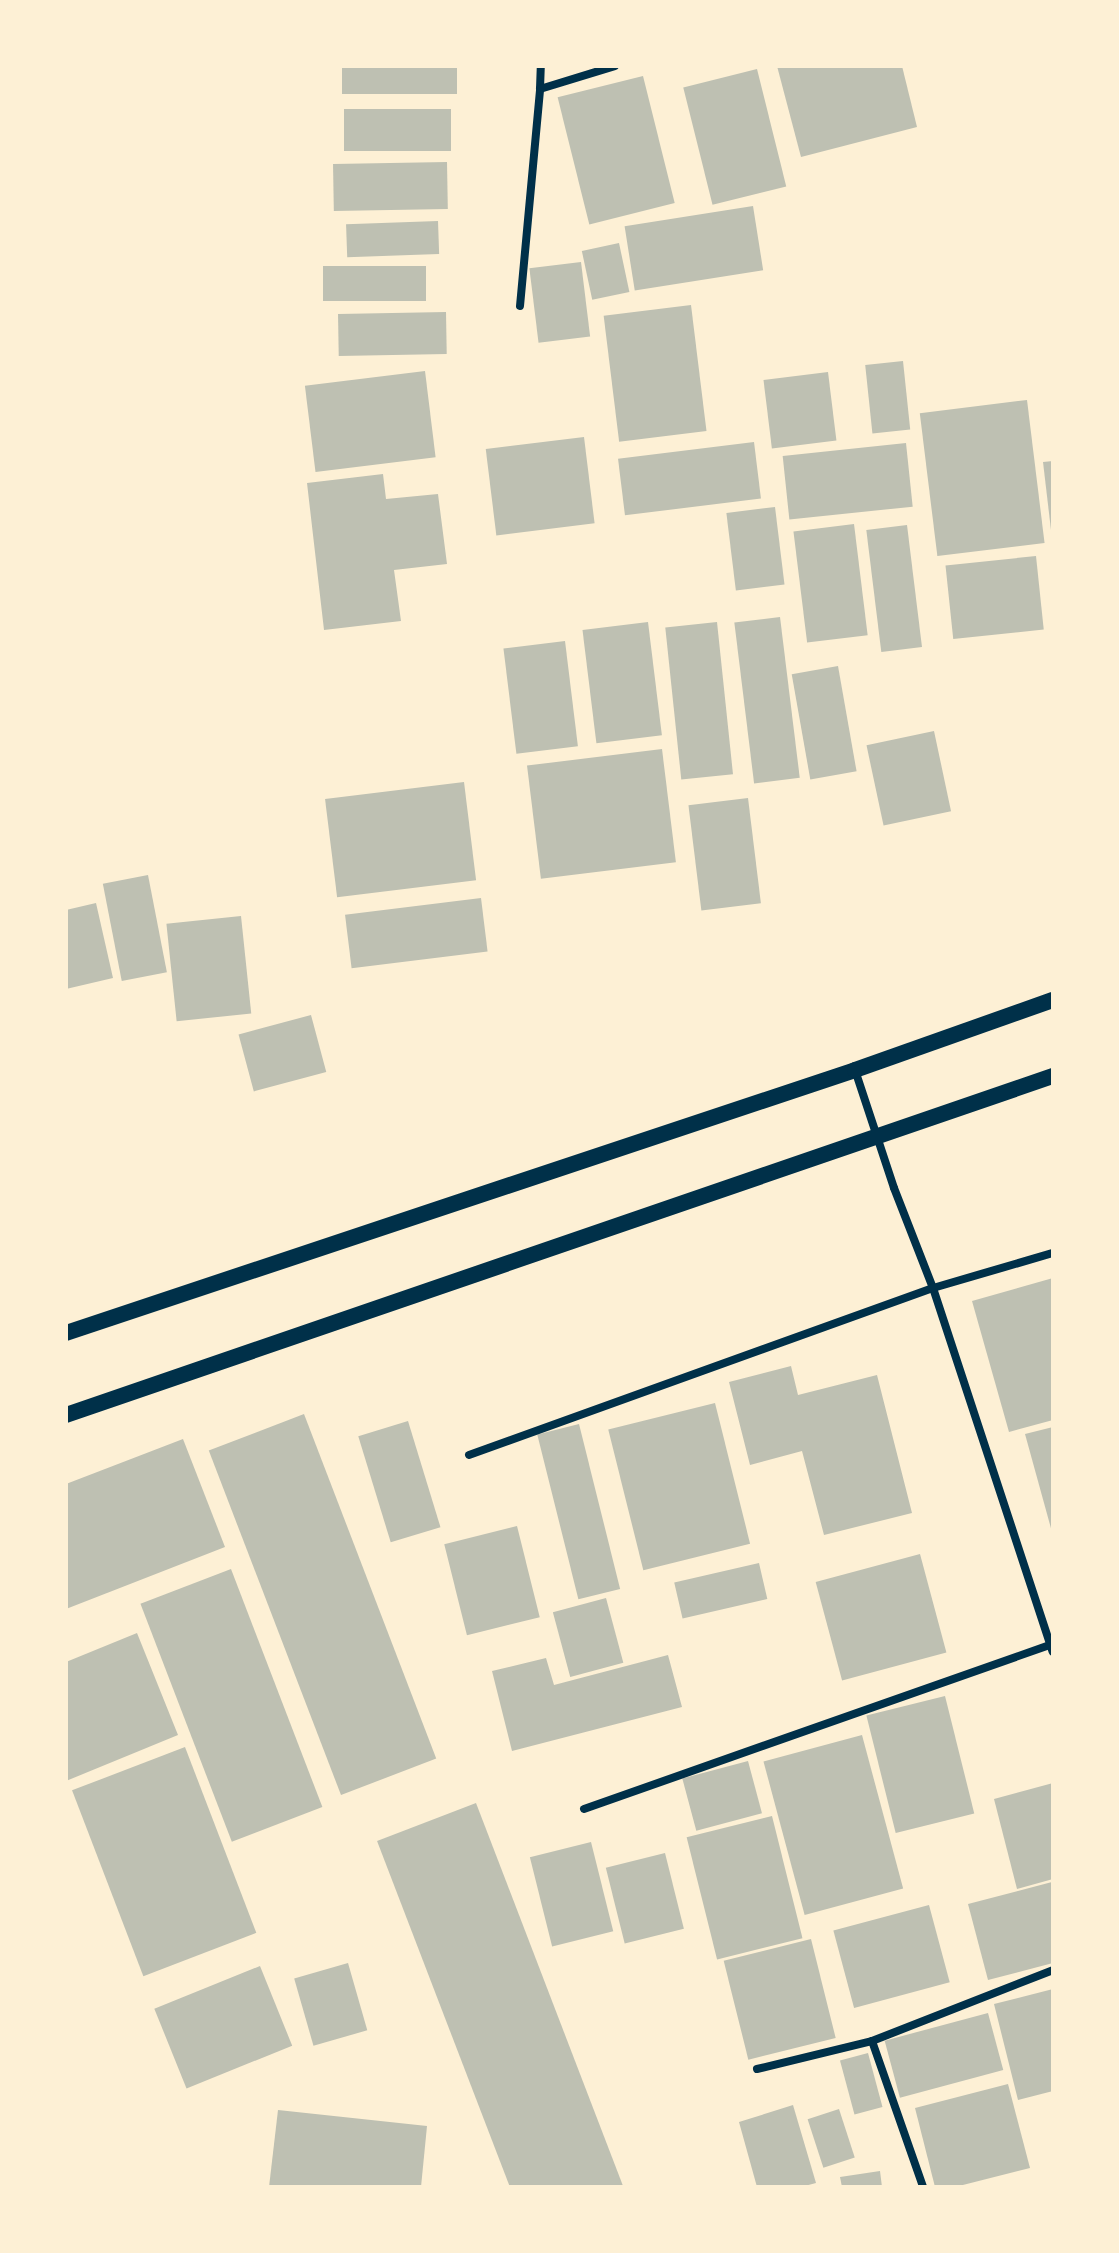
<!DOCTYPE html>
<html>
<head>
<meta charset="utf-8">
<style>
	body { margin:0 }
	#map { position:relative; width:1119px; height:2253px; overflow:hidden; background:#fdf0d5; font-family:Commissioner,sans-serif }
	div>[style] { position:absolute }
	.building>* { inset:0; background:#bec0b2; transform-origin:0 0 }
	.minor>* { height:8px; margin:-4px; padding:0 4px; transform-origin:4px; border-radius:4px; background:#003049 }
	.secondary>* { height:16px; margin:-8px; padding:0 8px; transform-origin:8px; border-radius:8px; background:#003049 }
	span { translate:-50% -50%; white-space:nowrap; text-align:center; line-height:1.15; -webkit-text-stroke:7px #fdf0d5; paint-order:stroke }
	.frame { position:absolute; inset:0; border:68px solid #fdf0d5; pointer-events:none }
</style>
</head>
<body>
<div id="map">
	<div class="building">
		<div style="left:342px;top:66px;width:115px;height:28px"></div>
		<div style="clip-path:polygon(777px 66px,902px 66px,917px 127px,801px 157px)"></div>
		<div style="left:757px;top:69px;width:121px;height:76px;rotate:76deg"></div>
		<div style="left:643px;top:76px;width:131px;height:88px;rotate:76deg"></div>
		<div style="left:451px;top:109px;width:42px;height:107px;rotate:90deg"></div>
		<div style="left:447px;top:162px;width:47px;height:114px;rotate:89deg"></div>
		<div style="left:753px;top:206px;width:65px;height:130px;rotate:81deg"></div>
		<div style="left:438px;top:221px;width:33px;height:92px;rotate:88deg"></div>
		<div style="left:619px;top:243px;width:50px;height:38px;rotate:78deg"></div>
		<div style="left:581px;top:262px;width:75px;height:52px;rotate:83deg"></div>
		<div style="left:426px;top:266px;width:35px;height:103px;rotate:90deg"></div>
		<div style="left:691px;top:305px;width:127px;height:88px;rotate:83deg"></div>
		<div style="left:446px;top:312px;width:42px;height:108px;rotate:89deg"></div>
		<div style="left:903px;top:361px;width:69px;height:38px;rotate:84deg"></div>
		<div style="left:425px;top:371px;width:87px;height:121px;rotate:83deg"></div>
		<div style="left:828px;top:372px;width:69px;height:65px;rotate:83deg"></div>
		<div style="left:1027px;top:400px;width:144px;height:108px;rotate:83deg"></div>
		<div style="left:584px;top:437px;width:87px;height:99px;rotate:83deg"></div>
		<div style="left:754px;top:442px;width:57px;height:137px;rotate:83deg"></div>
		<div style="left:906px;top:443px;width:64px;height:124px;rotate:84deg"></div>
		<div style="clip-path:polygon(1053px 461px,1053px 530px,1051px 530px,1043px 462px)"></div>
		<div style="clip-path:polygon(383px 474px,386px 499px,438px 494px,447px 564px,394px 570px,401px 621px,324px 630px,307px 483px)"></div>
		<div style="left:775px;top:507px;width:78px;height:49px;rotate:83deg"></div>
		<div style="left:854px;top:524px;width:112px;height:61px;rotate:83deg"></div>
		<div style="left:907px;top:525px;width:123px;height:41px;rotate:83deg"></div>
		<div style="left:1036px;top:556px;width:74px;height:91px;rotate:84deg"></div>
		<div style="left:780px;top:617px;width:162px;height:46px;rotate:83deg"></div>
		<div style="left:648px;top:622px;width:114px;height:66px;rotate:83deg"></div>
		<div style="left:717px;top:622px;width:153px;height:52px;rotate:84deg"></div>
		<div style="left:565px;top:641px;width:106px;height:62px;rotate:83deg"></div>
		<div style="left:838px;top:666px;width:107px;height:47px;rotate:80deg"></div>
		<div style="left:934px;top:731px;width:82px;height:69px;rotate:78deg"></div>
		<div style="left:662px;top:749px;width:114px;height:136px;rotate:83deg"></div>
		<div style="left:464px;top:782px;width:99px;height:140px;rotate:83deg"></div>
		<div style="left:748px;top:798px;width:106px;height:60px;rotate:83deg"></div>
		<div style="left:148px;top:875px;width:99px;height:46px;rotate:79deg"></div>
		<div style="left:481px;top:898px;width:54px;height:137px;rotate:83deg"></div>
		<div style="clip-path:polygon(96px 903px,113px 978px,66px 989px,66px 910px)"></div>
		<div style="left:241px;top:916px;width:98px;height:75px;rotate:84deg"></div>
		<div style="left:311px;top:1015px;width:59px;height:75px;rotate:75deg"></div>
		<div style="clip-path:polygon(1053px 1278px,1053px 1420px,1009px 1432px,972px 1301px)"></div>
		<div style="clip-path:polygon(791px 1366px,798px 1395px,877px 1375px,912px 1513px,824px 1535px,802px 1451px,750px 1465px,729px 1382px)"></div>
		<div style="left:715px;top:1403px;width:145px;height:110px;rotate:76deg"></div>
		<div style="left:304px;top:1414px;width:369px;height:102px;rotate:69deg"></div>
		<div style="left:408px;top:1421px;width:111px;height:52px;rotate:73deg"></div>
		<div style="left:579px;top:1424px;width:170px;height:43px;rotate:76deg"></div>
		<div style="clip-path:polygon(1053px 1427px,1053px 1532px,1052px 1532px,1025px 1434px)"></div>
		<div style="clip-path:polygon(183px 1439px,225px 1547px,66px 1609px,66px 1484px)"></div>
		<div style="left:517px;top:1526px;width:94px;height:75px;rotate:76deg"></div>
		<div style="left:920px;top:1554px;width:102px;height:108px;rotate:75deg"></div>
		<div style="left:759px;top:1563px;width:37px;height:87px;rotate:77deg"></div>
		<div style="left:231px;top:1569px;width:255px;height:97px;rotate:69deg"></div>
		<div style="left:606px;top:1598px;width:67px;height:55px;rotate:75deg"></div>
		<div style="clip-path:polygon(137px 1633px,178px 1735px,66px 1781px,66px 1662px)"></div>
		<div style="clip-path:polygon(668px 1655px,682px 1707px,512px 1751px,492px 1671px,546px 1658px,554px 1685px)"></div>
		<div style="left:945px;top:1696px;width:121px;height:81px;rotate:76deg"></div>
		<div style="left:862px;top:1735px;width:159px;height:102px;rotate:75deg"></div>
		<div style="left:185px;top:1747px;width:199px;height:121px;rotate:69deg"></div>
		<div style="left:748px;top:1761px;width:54px;height:68px;rotate:75deg"></div>
		<div style="clip-path:polygon(1053px 1783px,1053px 1879px,1017px 1889px,994px 1799px)"></div>
		<div style="left:476px;top:1803px;width:413px;height:106px;rotate:69deg"></div>
		<div style="left:772px;top:1816px;width:126px;height:88px;rotate:76deg"></div>
		<div style="left:591px;top:1842px;width:92px;height:63px;rotate:76deg"></div>
		<div style="left:665px;top:1853px;width:78px;height:61px;rotate:76deg"></div>
		<div style="clip-path:polygon(1052px 1882px,1053px 1963px,988px 1980px,968px 1904px)"></div>
		<div style="left:929px;top:1905px;width:80px;height:99px;rotate:75deg"></div>
		<div style="left:811px;top:1939px;width:102px;height:90px;rotate:76deg"></div>
		<div style="left:348px;top:1963px;width:70px;height:56px;rotate:74deg"></div>
		<div style="left:260px;top:1966px;width:86px;height:114px;rotate:68deg"></div>
		<div style="clip-path:polygon(1053px 1989px,1053px 2091px,1018px 2100px,994px 2004px)"></div>
		<div style="left:988px;top:2013px;width:59px;height:107px;rotate:75deg"></div>
		<div style="left:868px;top:2053px;width:56px;height:29px;rotate:75deg"></div>
		<div style="clip-path:polygon(1008px 2084px,1030px 2168px,955px 2187px,935px 2187px,915px 2108px)"></div>
		<div style="clip-path:polygon(793px 2105px,816px 2183px,801px 2187px,757px 2187px,739px 2122px)"></div>
		<div style="left:839px;top:2109px;width:51px;height:33px;rotate:72deg"></div>
		<div style="clip-path:polygon(278px 2110px,427px 2126px,421px 2187px,269px 2187px)"></div>
		<div style="clip-path:polygon(880px 2171px,882px 2187px,842px 2187px,840px 2177px)"></div>
	</div>
	<div class="minor">
		<div style="left:540px;top:89px;width:23px;rotate:-88deg"></div>
		<div style="left:520px;top:306px;width:218px;rotate:-84.7deg"></div>
		<div style="left:540px;top:89px;width:78px;rotate:-17deg"></div>
		<div style="left:855px;top:1070px;width:124px;rotate:71.7deg"></div>
		<div style="left:894px;top:1188px;width:107px;rotate:68.7deg"></div>
		<div style="left:933px;top:1288px;width:383px;rotate:71.8deg"></div>
		<div style="left:469px;top:1455px;width:493px;rotate:-19.8deg"></div>
		<div style="left:933px;top:1288px;width:125px;rotate:-16.3deg"></div>
		<div style="left:584px;top:1809px;width:496px;rotate:-19.4deg"></div>
		<div style="left:872px;top:2041px;width:155px;rotate:70.7deg"></div>
		<div style="left:757px;top:2069px;width:118px;rotate:-13.7deg"></div>
		<div style="left:872px;top:2041px;width:194px;rotate:-21.4deg"></div>
	</div>
	<div class="secondary">
		<div style="left:66px;top:1333px;width:832px;rotate:-18.43deg"></div>
		<div style="left:855px;top:1070px;width:210px;rotate:-19.5deg"></div>
		<div style="left:66px;top:1415px;width:1044px;rotate:-18.96deg"></div>
	</div>
	<div class="frame"></div>
</div>
</body>
</html>
